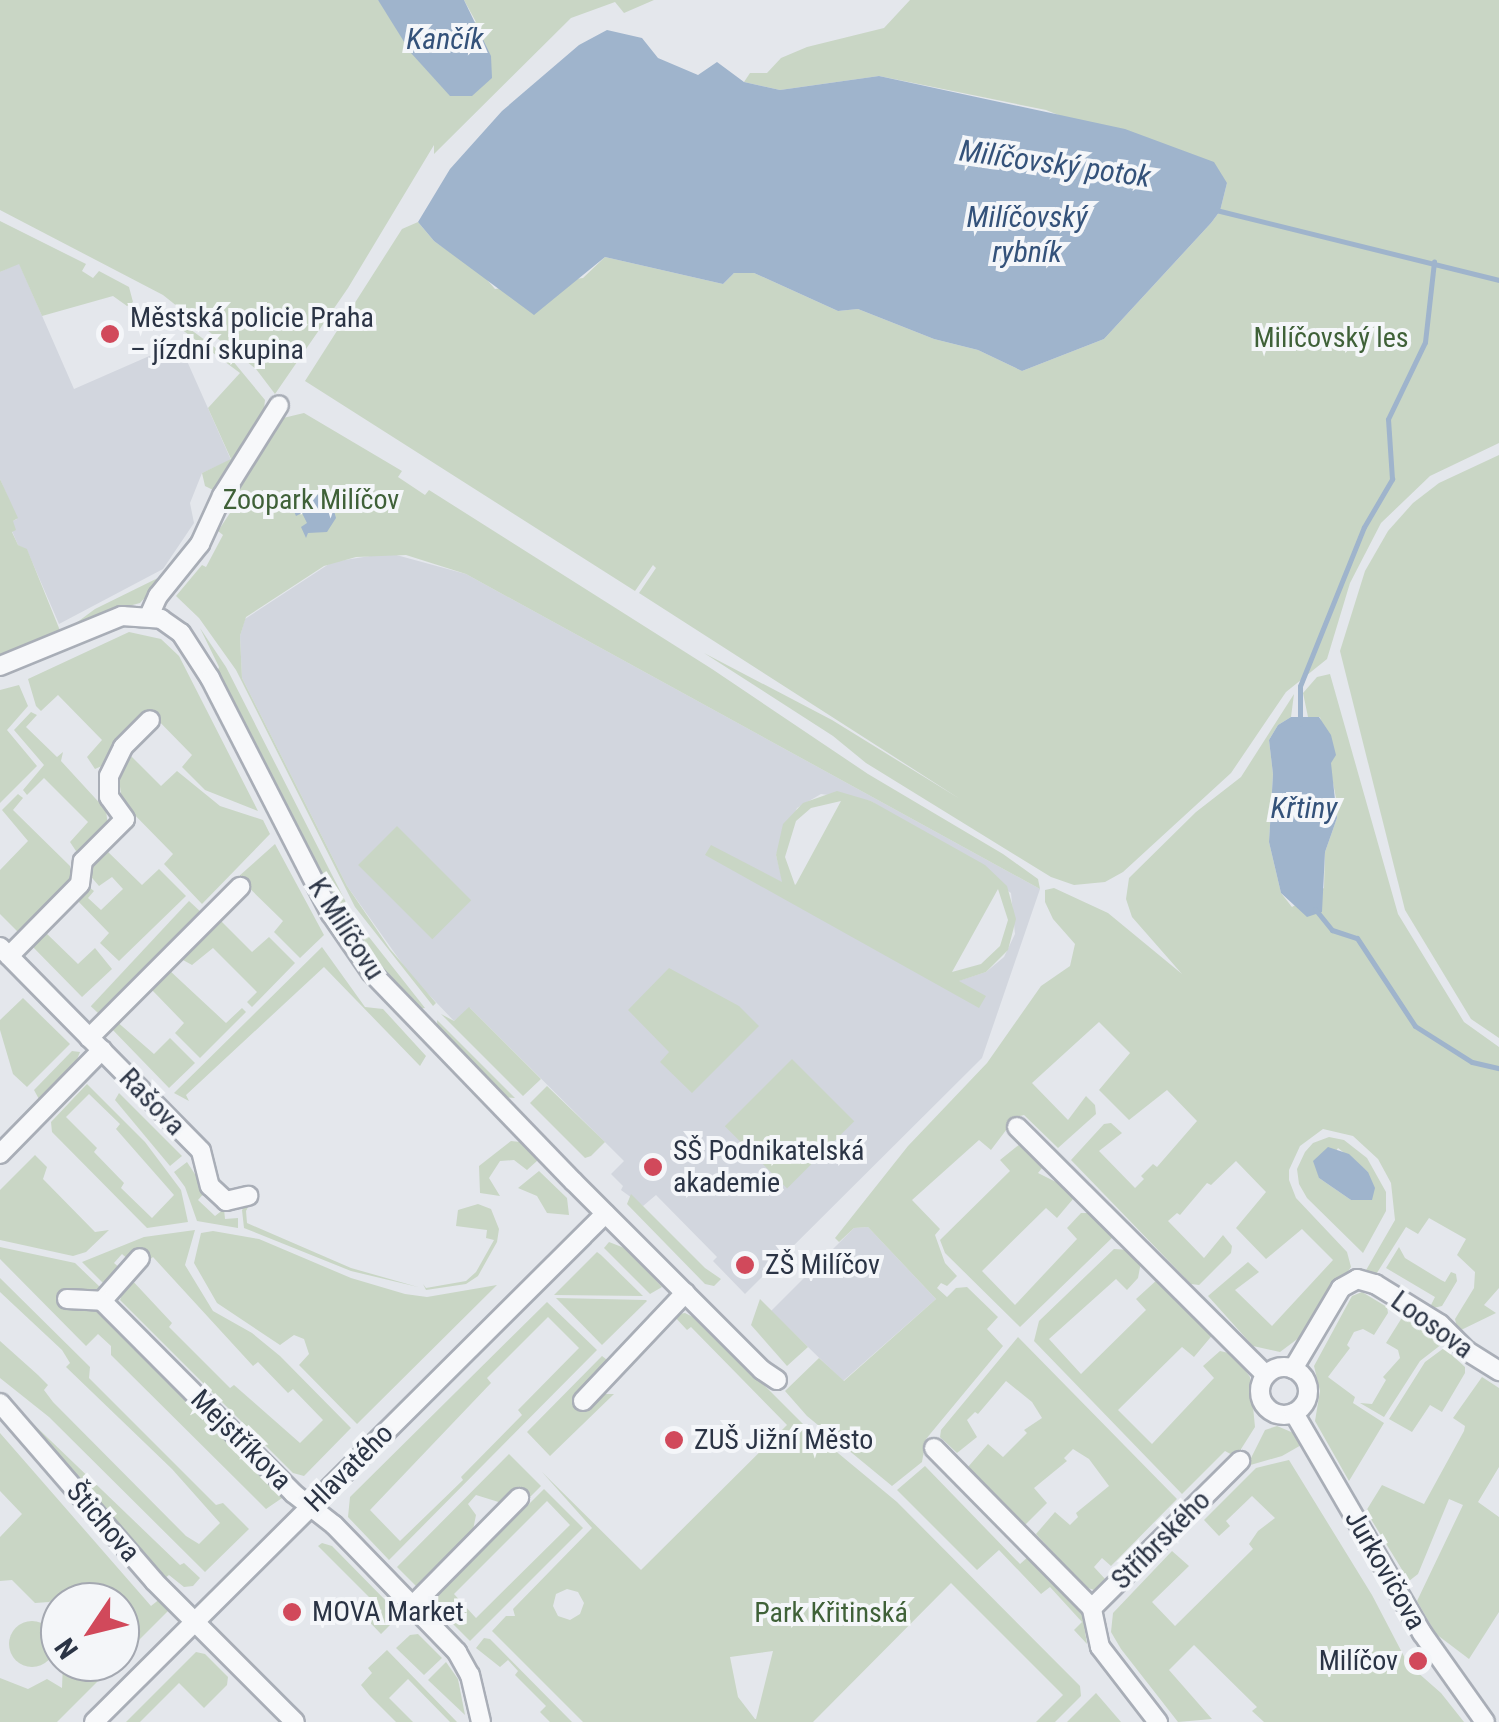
<!DOCTYPE html>
<html>
<head>
<meta charset="utf-8">
<style>
	body { margin:0 }
	#map { position:relative; width:1499px; height:1722px; overflow:hidden; background:#e4e7ec; font-family:"Roboto Condensed",sans-serif }
	div>[style] { position:absolute }
	.built>* { inset:0; background:#d2d6de }
	.green>* { inset:0; background:#c9d6c5; transform-origin:0 0 }
	.round { border-radius:50% }
	.water>* { inset:0; background:#9fb4cc }
	.stream>* { height:5px; margin:-2.5px; padding:0 2.5px; transform-origin:2.5px; border-radius:2.5px; background:#9fb4cc }
	.roads { filter:drop-shadow(2px 0 #a9aeb7) drop-shadow(-2px 0 #a9aeb7) drop-shadow(0 2px #a9aeb7) drop-shadow(0 -2px #a9aeb7) }
	.street>* { height:18px; margin:-9px; padding:0 9px; transform-origin:9px; border-radius:9px; background:#f7f8fa }
	.street>.ring { margin:-9px; padding:0; box-sizing:content-box; background:none; border:18px solid #f7f8fa; border-radius:50% }
	.dots>* { width:28px; height:28px; translate:-50% -50%; box-sizing:border-box; border:5px solid #f4f6f9; border-radius:50% }
	span { translate:-50% -50%; white-space:nowrap; text-align:center; line-height:1.15; -webkit-text-stroke:8px #f4f6f9; paint-order:stroke }
	.poi-label { font-size:28px; color:#2b3445 }
	.left { translate:0 -50%; text-align:left }
	.right { translate:-100% -50%; text-align:right }
	.park-label { font-size:28px; color:#3f6138 }
	.street-label { font-size:28px; color:#2b3445 }
	.water-label { font-size:30px; color:#34527a; font-style:italic }
	.north { position:absolute; left:40px; top:1582px; width:100px; height:100px; box-sizing:border-box; background:#f4f6f9; border:2px solid #a4a8b1; border-radius:50%; rotate:235deg; font-size:28px; font-weight:700; line-height:40px; text-align:center; color:#2b3445 }
	.north::after { content:''; display:block; margin:auto; width:35px; height:45px; background:#d1495b; clip-path:polygon(50% 0,100% 100%,50% 72%,0 100%) }
</style>
</head>
<body>
<div id="map">
	<div class="built">
		<div style="clip-path:polygon(19px 263px,74px 389px,179px 343px,231px 460px,202px 473px,190px 503px,194px 523px,163px 569px,59px 624px,27px 550px,18px 545px,12px 531px,13px 521px,17px 519px,0 479px,0 272px)"></div>
		<div style="clip-path:polygon(evenodd,389px 553px,466px 574px,1040px 889px,982px 1058px,745px 1294px,713px 1261px,717px 1257px,656px 1195px,643px 1206px,621px 1190px,623px 1186px,611px 1174px,624px 1161px,470px 1008px,454px 1021px,411px 976px,347px 886px,242px 678px,240px 636px,245px 619px,332px 562px,389px 553px,821px 794px,871px 801px,1011px 893px,1015px 934px,1004px 957px,986px 972px,958px 981px,711px 846px,783px 883px,776px 855px,797px 808px,821px 794px)"></div>
		<div style="clip-path:polygon(868px 1227px,936px 1299px,843px 1381px,771px 1311px,854px 1228px)"></div>
	</div>
	<div class="green">
		<div style="clip-path:polygon(0 0,378px 0,383px 5px,476px 22px,464px 0,654px 0,624px 13px,615px 2px,571px 18px,434px 154px,434px 145px,348px 288px,275px 394px,256px 369px,163px 295px,0 210px)"></div>
		<div style="clip-path:polygon(910px 0,1499px 0,1499px 443px,1430px 476px,1381px 523px,1350px 583px,1327px 659px,1286px 692px,1231px 773px,1123px 872px,1105px 882px,1074px 885px,1051px 877px,866px 763px,833px 736px,704px 653px,832px 720px,960px 799px,639px 593px,656px 568px,653px 565px,635px 591px,305px 381px,402px 229px,418px 222px,434px 241px,483px 275px,495px 289px,583px 278px,605px 257px,723px 284px,734px 273px,754px 273px,838px 311px,858px 309px,934px 339px,978px 350px,1022px 371px,1104px 339px,1211px 223px,1220px 211px,1227px 183px,1046px 110px,879px 76px,780px 90px,744px 82px,750px 73px,767px 73px,781px 58px,807px 47px,884px 28px)"></div>
		<div style="clip-path:polygon(0 221px,86px 264px,82px 271px,93px 278px,99px 271px,129px 287px,133px 302px,127px 306px,113px 296px,42px 316px,19px 264px,0 272px)"></div>
		<div style="clip-path:polygon(160px 307px,232px 360px,265px 400px,263px 418px,217px 492px,205px 486px,202px 473px,231px 459px,208px 408px,240px 373px,169px 320px,161px 330px,150px 322px)"></div>
		<div style="clip-path:polygon(304px 413px,402px 471px,398px 477px,425px 495px,429px 490px,712px 669px,868px 774px,1003px 854px,1038px 879px,1040px 889px,466px 574px,406px 555px,356px 557px,324px 566px,246px 617px,240px 636px,242px 678px,347px 886px,390px 949px,436px 1003px,433px 1006px,355px 907px,236px 670px,199px 618px,176px 596px,202px 565px,206px 567px,223px 535px,218px 531px,230px 513px,226px 506px,279px 419px)"></div>
		<div style="clip-path:polygon(1499px 455px,1499px 1038px,1471px 1019px,1405px 910px,1340px 651px,1365px 571px,1388px 531px,1413px 503px,1439px 483px)"></div>
		<div style="clip-path:polygon(0 479px,18px 518px,13px 521px,16px 530px,12px 532px,18px 545px,27px 549px,61px 633px,0 657px)"></div>
		<div style="clip-path:polygon(189px 540px,195px 543px,140px 603px,103px 613px,68px 629px,95px 609px,164px 575px)"></div>
		<div style="clip-path:polygon(200px 628px,226px 667px,354px 918px,425px 1008px,419px 1009px,385px 979px,336px 911px,216px 675px,219px 667px)"></div>
		<div style="clip-path:polygon(129px 632px,161px 639px,179px 656px,258px 811px,205px 790px,182px 767px,192px 755px,148px 710px,117px 742px,104px 765px,95px 769px,87px 757px,102px 740px,58px 695px,41px 711px,36px 706px,28px 679px)"></div>
		<div style="clip-path:polygon(1330px 674px,1398px 914px,1464px 1022px,1499px 1047px,1499px 1288px,1484px 1305px,1496px 1313px,1459px 1331px,1457px 1328px,1455px 1319px,1474px 1288px,1475px 1272px,1457px 1255px,1466px 1239px,1429px 1218px,1418px 1234px,1406px 1227px,1375px 1276px,1365px 1272px,1395px 1220px,1391px 1183px,1378px 1159px,1353px 1136px,1323px 1129px,1300px 1146px,1289px 1170px,1289px 1180px,1296px 1198px,1347px 1252px,1351px 1267px,1303px 1340px,1300px 1337px,1280px 1352px,1253px 1346px,1208px 1296px,1248px 1262px,1259px 1272px,1235px 1290px,1272px 1326px,1333px 1260px,1302px 1229px,1266px 1259px,1236px 1228px,1266px 1192px,1236px 1161px,1211px 1185px,1207px 1183px,1180px 1215px,1177px 1213px,1168px 1221px,1204px 1258px,1223px 1235px,1232px 1246px,1231px 1253px,1199px 1285px,1191px 1284px,1071px 1160px,1104px 1124px,1111px 1123px,1122px 1133px,1099px 1151px,1135px 1188px,1144px 1179px,1141px 1176px,1153px 1164px,1157px 1167px,1197px 1121px,1167px 1090px,1129px 1120px,1099px 1090px,1130px 1053px,1099px 1022px,1032px 1083px,1068px 1120px,1086px 1096px,1095px 1105px,1096px 1114px,1058px 1148px,1024px 1115px,1016px 1117px,991px 1150px,979px 1140px,912px 1200px,940px 1229px,935px 1235px,945px 1263px,957px 1276px,947px 1286px,941px 1283px,937px 1288px,947px 1297px,956px 1288px,967px 1287px,998px 1317px,987px 1329px,1003px 1346px,926px 1439px,922px 1462px,892px 1486px,807px 1416px,785px 1391px,819px 1358px,844px 1381px,936px 1299px,868px 1227px,854px 1228px,839px 1242px,835px 1238px,908px 1146px,987px 1063px,1041px 986px,1070px 966px,1075px 944px,1053px 919px,1045px 902px,1045px 890px,1054px 888px,1108px 913px,1182px 974px,1132px 917px,1126px 899px,1129px 878px,1196px 812px,1241px 777px,1294px 694px,1291px 717px,1278px 725px,1269px 740px,1273px 774px,1269px 842px,1281px 893px,1292px 907px,1324px 888px,1325px 852px,1337px 818px,1336px 798px,1320px 717px,1308px 717px,1303px 693px,1317px 677px)"></div>
		<div style="clip-path:polygon(19px 685px,28px 706px,7px 730px,37px 766px,0 803px,0 690px)"></div>
		<div style="clip-path:polygon(31px 712px,37px 715px,26px 727px,57px 757px,63px 752px,61px 761px,106px 810px,108px 827px,78px 854px,70px 842px,88px 822px,44px 778px,27px 795px,23px 790px,44px 765px,14px 730px)"></div>
		<div style="clip-path:polygon(126px 751px,161px 786px,177px 771px,220px 806px,263px 820px,270px 834px,202px 904px,164px 864px,173px 854px,122px 802px,119px 779px)"></div>
		<div style="clip-path:polygon(evenodd,837px 791px,871px 801px,985px 865px,1007px 886px,1016px 919px,1008px 950px,986px 972px,959px 981px,986px 996px,979px 1008px,705px 855px,711px 845px,782px 882px,776px 855px,783px 824px,803px 803px,837px 791px,841px 801px,796px 884px,795px 885px,785px 857px,796px 821px,811px 808px,841px 801px,837px 791px,998px 889px,1008px 920px,1000px 946px,981px 964px,952px 972px,998px 889px)"></div>
		<div style="clip-path:polygon(18px 794px,23px 798px,13px 810px,70px 866px,72px 877px,19px 933px,0 914px,0 870px,28px 841px,2px 810px)"></div>
		<div style="left:397px;top:826px;width:105px;height:55px;rotate:45deg"></div>
		<div style="clip-path:polygon(275px 844px,324px 935px,300px 958px,274px 932px,283px 921px,238px 877px)"></div>
		<div style="clip-path:polygon(105px 849px,142px 885px,159px 869px,186px 896px,119px 961px,100px 943px,109px 933px,75px 898px,90px 888px,94px 891px,88px 898px,101px 910px,123px 889px,112px 877px,99px 886px,87px 872px)"></div>
		<div style="left:189px;top:901px;width:18px;height:144px;rotate:43deg"></div>
		<div style="clip-path:polygon(218px 918px,252px 952px,269px 937px,295px 963px,252px 1007px,247px 1002px,257px 992px,213px 948px,192px 965px,183px 960px,183px 955px)"></div>
		<div style="clip-path:polygon(43px 930px,78px 964px,95px 948px,112px 969px,82px 997px,30px 944px)"></div>
		<div style="clip-path:polygon(322px 947px,365px 1007px,383px 1009px,426px 1056px,420px 1066px,324px 967px,186px 1095px,189px 1101px,174px 1093px)"></div>
		<div style="clip-path:polygon(669px 968px,739px 1006px,759px 1026px,692px 1093px,660px 1062px,669px 1052px,628px 1010px)"></div>
		<div style="clip-path:polygon(169px 970px,226px 1023px,242px 1008px,246px 1012px,200px 1058px,175px 1033px,184px 1023px,152px 990px)"></div>
		<div style="clip-path:polygon(23px 998px,70px 1044px,27px 1087px,13px 1074px,0 1030px,0 1020px)"></div>
		<div style="clip-path:polygon(469px 1007px,541px 1079px,523px 1096px,441px 1014px,454px 1021px)"></div>
		<div style="clip-path:polygon(115px 1020px,154px 1054px,170px 1038px,195px 1063px,169px 1088px,109px 1026px)"></div>
		<div style="clip-path:polygon(437px 1020px,515px 1098px,499px 1097px,438px 1036px)"></div>
		<div style="clip-path:polygon(72px 1051px,80px 1052px,74px 1067px,40px 1101px,34px 1090px)"></div>
		<div style="left:792px;top:1059px;width:88px;height:95px;rotate:45deg"></div>
		<div style="clip-path:polygon(evenodd,87px 1084px,145px 1142px,181px 1190px,188px 1222px,147px 1228px,52px 1132px,51px 1122px,87px 1084px,89px 1094px,120px 1124px,116px 1129px,174px 1195px,152px 1218px,121px 1188px,124px 1183px,94px 1152px,97px 1148px,66px 1117px,89px 1094px)"></div>
		<div style="clip-path:polygon(547px 1086px,605px 1142px,591px 1156px,585px 1158px,530px 1103px)"></div>
		<div style="clip-path:polygon(119px 1093px,182px 1156px,170px 1166px,115px 1100px)"></div>
		<div style="clip-path:polygon(evenodd,1329px 1137px,1344px 1140px,1367px 1158px,1386px 1192px,1386px 1211px,1363px 1253px,1307px 1198px,1299px 1184px,1297px 1169px,1305px 1152px,1313px 1143px,1329px 1137px,1338px 1148px,1368px 1172px,1351px 1200px,1319px 1178px,1338px 1148px)"></div>
		<div style="clip-path:polygon(511px 1141px,520px 1142px,538px 1160px,527px 1170px,514px 1160px,500px 1161px,489px 1178px,500px 1196px,480px 1193px,479px 1166px)"></div>
		<div style="clip-path:polygon(1020px 1144px,1029px 1147px,1031px 1157px,1042px 1168px,1038px 1173px,1070px 1189px,1073px 1199px,1057px 1218px,1046px 1208px,982px 1271px,1015px 1305px,1077px 1239px,1067px 1228px,1081px 1213px,1093px 1213px,1115px 1235px,1020px 1327px,945px 1253px,940px 1240px,1010px 1171px,1000px 1160px)"></div>
		<div style="clip-path:polygon(35px 1155px,47px 1167px,43px 1179px,95px 1232px,109px 1230px,86px 1252px,73px 1256px,0 1240px,0 1190px)"></div>
		<div style="clip-path:polygon(187px 1162px,206px 1191px,198px 1200px,215px 1216px,224px 1209px,225px 1219px,238px 1218px,238px 1228px,197px 1221px,185px 1187px,174px 1172px)"></div>
		<div style="clip-path:polygon(539px 1171px,567px 1198px,569px 1215px,547px 1213px,537px 1196px,518px 1188px)"></div>
		<div style="clip-path:polygon(631px 1194px,705px 1268px,721px 1279px,714px 1286px,705px 1284px,627px 1204px)"></div>
		<div style="clip-path:polygon(253px 1197px,246px 1211px,247px 1223px,351px 1268px,418px 1287px,351px 1271px,244px 1228px,242px 1210px)"></div>
		<div style="clip-path:polygon(478px 1204px,491px 1209px,499px 1229px,497px 1242px,478px 1276px,466px 1284px,426px 1290px,423px 1284px,426px 1288px,466px 1281px,476px 1272px,494px 1240px,486px 1238px,487px 1230px,456px 1226px,458px 1210px)"></div>
		<div style="clip-path:polygon(195px 1230px,185px 1265px,213px 1311px,252px 1333px,280px 1356px,351px 1428px,304px 1476px,293px 1473px,120px 1300px,129px 1277px,172px 1323px,169px 1327px,230px 1388px,234px 1385px,300px 1443px,323px 1420px,293px 1389px,288px 1393px,258px 1362px,253px 1366px,153px 1257px,148px 1261px,140px 1252px,130px 1261px,122px 1254px,114px 1263px,122px 1270px,106px 1286px,82px 1262px,144px 1237px)"></div>
		<div style="clip-path:polygon(213px 1231px,259px 1239px,351px 1278px,405px 1294px,427px 1297px,497px 1285px,357px 1424px,299px 1365px,309px 1354px,304px 1339px,294px 1335px,280px 1345px,217px 1303px,194px 1263px,201px 1233px)"></div>
		<div style="clip-path:polygon(609px 1242px,627px 1249px,662px 1287px,650px 1294px,604px 1248px)"></div>
		<div style="clip-path:polygon(0 1247px,75px 1263px,101px 1288px,92px 1294px,92px 1308px,103px 1314px,285px 1496px,266px 1509px,111px 1355px,111px 1346px,98px 1334px,86px 1346px,0 1259px)"></div>
		<div style="clip-path:polygon(1399px 1247px,1405px 1258px,1441px 1280px,1445px 1282px,1451px 1272px,1456px 1274px,1457px 1281px,1442px 1306px,1429px 1309px,1435px 1297px,1386px 1268px)"></div>
		<div style="clip-path:polygon(1114px 1249px,1130px 1250px,1141px 1262px,1138px 1278px,1127px 1290px,1116px 1279px,1049px 1339px,1081px 1374px,1146px 1310px,1136px 1299px,1158px 1279px,1215px 1332px,1194px 1357px,1182px 1347px,1118px 1410px,1152px 1444px,1214px 1378px,1203px 1366px,1220px 1351px,1233px 1354px,1250px 1377px,1255px 1427px,1236px 1457px,1225px 1451px,1182px 1494px,1034px 1341px,1039px 1321px)"></div>
		<div style="clip-path:polygon(597px 1252px,601px 1255px,643px 1296px,554px 1295px)"></div>
		<div style="clip-path:polygon(0 1278px,90px 1367px,89px 1378px,216px 1505px,223px 1503px,249px 1529px,205px 1572px,49px 1417px,0 1378px,0 1341px,38px 1375px,48px 1385px,44px 1390px,53px 1402px,186px 1536px,199px 1544px,220px 1523px,172px 1469px,66px 1367px,70px 1363px,62px 1350px,0 1292px)"></div>
		<div style="clip-path:polygon(1362px 1292px,1387px 1307px,1388px 1313px,1374px 1335px,1363px 1329px,1354px 1332px,1347px 1345px,1350px 1348px,1328px 1377px,1355px 1397px,1353px 1403px,1384px 1423px,1349px 1481px,1315px 1421px,1320px 1391px,1314px 1366px,1352px 1296px)"></div>
		<div style="clip-path:polygon(556px 1298px,646px 1300px,647px 1301px,602px 1345px)"></div>
		<div style="clip-path:polygon(760px 1299px,808px 1347px,787px 1366px,751px 1325px)"></div>
		<div style="clip-path:polygon(evenodd,547px 1302px,597px 1350px,389px 1560px,348px 1517px,350px 1497px,547px 1302px,548px 1317px,579px 1348px,518px 1410px,522px 1415px,461px 1477px,463px 1480px,400px 1541px,370px 1510px,491px 1383px,487px 1378px,548px 1317px)"></div>
		<div style="clip-path:polygon(evenodd,685px 1313px,699px 1320px,803px 1424px,897px 1502px,1080px 1686px,1081px 1696px,1055px 1722px,1036px 1722px,1063px 1695px,951px 1583px,813px 1722px,583px 1722px,492px 1631px,506px 1616px,515px 1616px,513px 1609px,592px 1528px,542px 1472px,641px 1570px,787px 1425px,691px 1327px,687px 1330px,673px 1315px,685px 1313px,567px 1589px,578px 1592px,584px 1603px,580px 1614px,570px 1620px,558px 1616px,553px 1606px,556px 1594px,567px 1589px,685px 1313px,773px 1651px,756px 1719px,755px 1719px,738px 1697px,730px 1657px,773px 1651px)"></div>
		<div style="clip-path:polygon(1403px 1316px,1442px 1344px,1420px 1361px,1384px 1417px,1360px 1403px,1372px 1404px,1386px 1380px,1383px 1377px,1400px 1358px,1398px 1350px,1386px 1343px)"></div>
		<div style="clip-path:polygon(1018px 1337px,1177px 1499px,1111px 1566px,1102px 1558px,1094px 1567px,1106px 1580px,1094px 1590px,1085px 1587px,1036px 1534px,1055px 1512px,1070px 1525px,1078px 1517px,1076px 1513px,1109px 1486px,1089px 1459px,1073px 1449px,1064px 1458px,1067px 1461px,1034px 1488px,1047px 1503px,1025px 1525px,968px 1467px,988px 1444px,1003px 1457px,1027px 1433px,1024px 1430px,1042px 1418px,1032px 1402px,1006px 1381px,978px 1414px,975px 1412px,967px 1420px,977px 1437px,957px 1453px,940px 1437px,941px 1430px)"></div>
		<div style="clip-path:polygon(1444px 1348px,1465px 1367px,1465px 1373px,1442px 1412px,1430px 1405px,1412px 1432px,1389px 1419px,1425px 1362px)"></div>
		<div style="clip-path:polygon(602px 1356px,611px 1363px,600px 1394px,614px 1394px,550px 1456px,527px 1432px)"></div>
		<div style="clip-path:polygon(1482px 1377px,1499px 1388px,1499px 1467px,1478px 1502px,1499px 1517px,1499px 1612px,1469px 1659px,1436px 1634px,1417px 1601px,1463px 1505px,1449px 1499px,1418px 1574px,1409px 1581px,1366px 1511px,1382px 1485px,1424px 1504px,1464px 1431px,1465px 1426px,1453px 1418px)"></div>
		<div style="clip-path:polygon(24px 1415px,180px 1565px,184px 1563px,200px 1578px,193px 1586px,184px 1587px,169px 1575px,165px 1578px)"></div>
		<div style="clip-path:polygon(1277px 1426px,1296px 1434px,1303px 1444px,1282px 1456px,1247px 1466px,1265px 1430px)"></div>
		<div style="clip-path:polygon(0 1433px,151px 1606px,161px 1598px,171px 1608px,120px 1659px,120px 1602px,97px 1602px,75px 1585px,49px 1602px,35px 1603px,12px 1580px,0 1581px,0 1537px,22px 1514px,0 1491px)"></div>
		<div style="clip-path:polygon(509px 1454px,541px 1486px,526px 1501px,505px 1504px,476px 1495px,468px 1504px,476px 1515px,473px 1530px,417px 1587px,397px 1567px)"></div>
		<div style="clip-path:polygon(1289px 1460px,1372px 1595px,1408px 1664px,1441px 1693px,1464px 1722px,1264px 1722px,1252px 1711px,1257px 1707px,1194px 1645px,1169px 1670px,1212px 1719px,1178px 1722px,1121px 1649px,1111px 1632px,1113px 1613px,1172px 1551px,1189px 1566px,1152px 1602px,1175px 1626px,1253px 1549px,1249px 1544px,1258px 1531px,1275px 1518px,1252px 1496px,1226px 1521px,1230px 1526px,1219px 1536px,1204px 1520px,1256px 1468px)"></div>
		<div style="clip-path:polygon(925px 1466px,1020px 1564px,1028px 1557px,1082px 1612px,1087px 1644px,1074px 1630px,1082px 1622px,1050px 1587px,1041px 1594px,999px 1550px,977px 1570px,897px 1490px)"></div>
		<div style="clip-path:polygon(evenodd,544px 1489px,583px 1528px,470px 1641px,431px 1602px,544px 1489px,547px 1501px,570px 1525px,476px 1618px,454px 1594px,547px 1501px)"></div>
		<div style="clip-path:polygon(322px 1543px,332px 1546px,396px 1611px,396px 1619px,381px 1634px,358px 1610px,370px 1598px,318px 1546px)"></div>
		<div class="round" style="left:9px;top:1621px;width:46px;height:46px"></div>
		<div style="clip-path:polygon(418px 1634px,442px 1658px,424px 1675px,396px 1648px,410px 1635px)"></div>
		<div style="clip-path:polygon(484px 1638px,490px 1639px,572px 1722px,550px 1722px,540px 1712px,546px 1706px,515px 1675px,518px 1671px,508px 1660px,500px 1667px,476px 1648px)"></div>
		<div style="clip-path:polygon(387px 1650px,457px 1722px,450px 1722px,408px 1679px,389px 1698px,413px 1722px,396px 1722px,370px 1696px,361px 1685px,372px 1673px,368px 1668px)"></div>
		<div style="clip-path:polygon(196px 1652px,205px 1654px,228px 1677px,227px 1685px,204px 1708px,179px 1683px,140px 1722px,126px 1722px)"></div>
		<div style="clip-path:polygon(63px 1662px,117px 1662px,57px 1722px,0 1722px,0 1678px,28px 1689px,47px 1679px,62px 1688px)"></div>
		<div style="clip-path:polygon(446px 1662px,458px 1679px,465px 1715px,428px 1680px)"></div>
		<div style="clip-path:polygon(1096px 1693px,1121px 1722px,1067px 1722px)"></div>
	</div>
	<div class="water">
		<div style="clip-path:polygon(378px 0,464px 0,491px 56px,492px 78px,472px 96px,450px 96px,411px 53px)"></div>
		<div style="clip-path:polygon(607px 30px,642px 38px,658px 58px,698px 75px,717px 62px,744px 82px,780px 90px,879px 76px,1125px 129px,1214px 162px,1227px 183px,1220px 211px,1211px 223px,1104px 339px,1022px 371px,978px 350px,934px 339px,858px 309px,838px 311px,754px 273px,734px 273px,723px 284px,605px 257px,534px 315px,434px 241px,418px 222px,450px 169px,502px 111px,579px 45px)"></div>
		<div style="clip-path:polygon(314px 493px,331px 500px,336px 518px,327px 532px,308px 533px,306px 538px,301px 527px,307px 523px,302px 513px,296px 516px,291px 504px)"></div>
		<div style="clip-path:polygon(1291px 717px,1319px 717px,1331px 735px,1336px 755px,1331px 763px,1337px 818px,1325px 852px,1322px 912px,1307px 917px,1281px 893px,1269px 842px,1273px 774px,1269px 740px,1278px 725px)"></div>
		<div style="clip-path:polygon(1328px 1147px,1349px 1154px,1368px 1172px,1375px 1188px,1372px 1200px,1351px 1200px,1319px 1178px,1313px 1161px)"></div>
	</div>
	<div class="stream">
		<div style="left:1216px;top:210px;width:292px;rotate:13.9deg"></div>
		<div style="left:1300px;top:724px;width:38px;rotate:-90deg"></div>
		<div style="left:1300px;top:686px;width:171px;rotate:-68.1deg"></div>
		<div style="left:1364px;top:527px;width:56px;rotate:-59.7deg"></div>
		<div style="left:1392px;top:479px;width:60px;rotate:-93.8deg"></div>
		<div style="left:1388px;top:419px;width:85px;rotate:-64.3deg"></div>
		<div style="left:1425px;top:342px;width:81px;rotate:-83.6deg"></div>
		<div style="left:1315px;top:909px;width:27px;rotate:51deg"></div>
		<div style="left:1332px;top:930px;width:26px;rotate:18deg"></div>
		<div style="left:1357px;top:938px;width:105px;rotate:56.6deg"></div>
		<div style="left:1415px;top:1026px;width:67px;rotate:32.3deg"></div>
		<div style="left:1472px;top:1062px;width:28px;rotate:13deg"></div>
	</div>
	<div class="roads">
		<div class="street">
			<div style="left:149px;top:616px;width:22px;rotate:-66deg"></div>
			<div style="left:158px;top:596px;width:67px;rotate:-51.1deg"></div>
			<div style="left:200px;top:544px;width:53px;rotate:-65.4deg"></div>
			<div style="left:222px;top:496px;width:107px;rotate:-57.9deg"></div>
			<div style="left:0;top:666px;width:132px;rotate:-22.3deg"></div>
			<div style="left:122px;top:616px;width:39px;rotate:4deg"></div>
			<div style="left:161px;top:619px;width:24px;rotate:35deg"></div>
			<div style="left:181px;top:633px;width:54px;rotate:57.2deg"></div>
			<div style="left:210px;top:678px;width:265px;rotate:62.9deg"></div>
			<div style="left:331px;top:914px;width:70px;rotate:55.4deg"></div>
			<div style="left:371px;top:972px;width:291px;rotate:46deg"></div>
			<div style="left:573px;top:1181px;width:267px;rotate:45deg"></div>
			<div style="left:762px;top:1370px;width:18px;rotate:34deg"></div>
			<div style="left:0;top:947px;width:286px;rotate:45.4deg"></div>
			<div style="left:201px;top:1151px;width:36px;rotate:76deg"></div>
			<div style="left:210px;top:1186px;width:22px;rotate:43deg"></div>
			<div style="left:226px;top:1201px;width:23px;rotate:-13deg"></div>
			<div style="left:9px;top:956px;width:101px;rotate:-45.4deg"></div>
			<div style="left:80px;top:884px;width:23px;rotate:-83deg"></div>
			<div style="left:83px;top:861px;width:59px;rotate:-45deg"></div>
			<div style="left:125px;top:819px;width:27px;rotate:-126deg"></div>
			<div style="left:109px;top:797px;width:21px;rotate:-90deg"></div>
			<div style="left:109px;top:776px;width:32px;rotate:-64deg"></div>
			<div style="left:123px;top:747px;width:38px;rotate:-45deg"></div>
			<div style="left:89px;top:1038px;width:214px;rotate:-45deg"></div>
			<div style="left:1017px;top:1127px;width:351px;rotate:44.9deg"></div>
			<div style="left:0;top:1154px;width:146px;rotate:-45.6deg"></div>
			<div style="left:67px;top:1299px;width:35px;rotate:3deg"></div>
			<div style="left:102px;top:1301px;width:57px;rotate:-48.5deg"></div>
			<div style="left:102px;top:1301px;width:271px;rotate:45.1deg"></div>
			<div style="left:293px;top:1493px;width:52px;rotate:38deg"></div>
			<div style="left:334px;top:1525px;width:177px;rotate:45.9deg"></div>
			<div style="left:457px;top:1652px;width:26px;rotate:61deg"></div>
			<div style="left:470px;top:1675px;width:48px;rotate:76.8deg"></div>
			<div class="ring" style="left:1260px;top:1367px;width:30px;height:30px"></div>
			<div style="left:1293px;top:1369px;width:94px;rotate:-59.3deg"></div>
			<div style="left:1341px;top:1288px;width:18px;rotate:-29deg"></div>
			<div style="left:1357px;top:1279px;width:19px;rotate:16deg"></div>
			<div style="left:1375px;top:1284px;width:76px;rotate:31.6deg"></div>
			<div style="left:1440px;top:1324px;width:38px;rotate:45deg"></div>
			<div style="left:1467px;top:1351px;width:38px;rotate:32deg"></div>
			<div style="left:583px;top:1401px;width:149px;rotate:-46.6deg"></div>
			<div style="left:0;top:1403px;width:235px;rotate:49.1deg"></div>
			<div style="left:154px;top:1581px;width:199px;rotate:45deg"></div>
			<div style="left:1294px;top:1413px;width:255px;rotate:59.8deg"></div>
			<div style="left:1422px;top:1633px;width:109px;rotate:54.7deg"></div>
			<div style="left:934px;top:1448px;width:225px;rotate:45.4deg"></div>
			<div style="left:413px;top:1605px;width:151px;rotate:-45.3deg"></div>
			<div style="left:94px;top:1722px;width:721px;rotate:-44.83deg"></div>
			<div style="left:1158px;top:1722px;width:95px;rotate:-127.7deg"></div>
			<div style="left:1100px;top:1647px;width:40px;rotate:-102deg"></div>
			<div style="left:1092px;top:1608px;width:209px;rotate:-44.8deg"></div>
		</div>
	</div>
	<div class="dots">
		<div style="left:110px;top:334px;background:#d1495b"></div>
		<div style="left:653px;top:1167px;background:#d1495b"></div>
		<div style="left:745px;top:1265px;background:#d1495b"></div>
		<div style="left:674px;top:1440px;background:#d1495b"></div>
		<div style="left:292px;top:1612px;background:#d1495b"></div>
		<div style="left:1418px;top:1661px;background:#d1495b"></div>
	</div>
	<div class="poi-label">
		<span class="left" style="left:130px;top:334px">Městská policie Praha<br>– jízdní skupina</span>
		<span class="left" style="left:673px;top:1167px">SŠ Podnikatelská<br>akademie</span>
		<span class="left" style="left:765px;top:1265px">ZŠ Milíčov</span>
		<span class="left" style="left:694px;top:1440px">ZUŠ Jižní Město</span>
		<span class="left" style="left:312px;top:1612px">MOVA Market</span>
		<span class="right" style="left:1398px;top:1661px">Milíčov</span>
	</div>
	<div class="park-label">
		<span style="left:1331px;top:338px">Milíčovský les</span>
		<span style="left:311px;top:500px">Zoopark Milíčov</span>
		<span style="left:831px;top:1613px">Park Křitinská</span>
	</div>
	<div class="street-label">
		<span style="left:346px;top:929px;rotate:57deg">K Milíčovu</span>
		<span style="left:152px;top:1102px;rotate:46deg">Rašova</span>
		<span style="left:1432px;top:1325px;rotate:36deg">Loosova</span>
		<span style="left:241px;top:1440px;rotate:45deg">Mejstříkova</span>
		<span style="left:349px;top:1468px;rotate:-45deg">Hlavatého</span>
		<span style="left:103px;top:1522px;rotate:49deg">Štichova</span>
		<span style="left:1161px;top:1540px;rotate:-45deg">Stříbrského</span>
		<span style="left:1385px;top:1570px;rotate:60deg">Jurkovičova</span>
	</div>
	<div class="water-label">
		<span style="left:445px;top:39px">Kančík</span>
		<span style="left:1055px;top:164px;rotate:8deg">Milíčovský potok</span>
		<span style="left:1027px;top:234px">Milíčovský<br>rybník</span>
		<span style="left:1304px;top:808px">Křtiny</span>
	</div>
	<div class="north">N</div>
</div>
</body>
</html>
